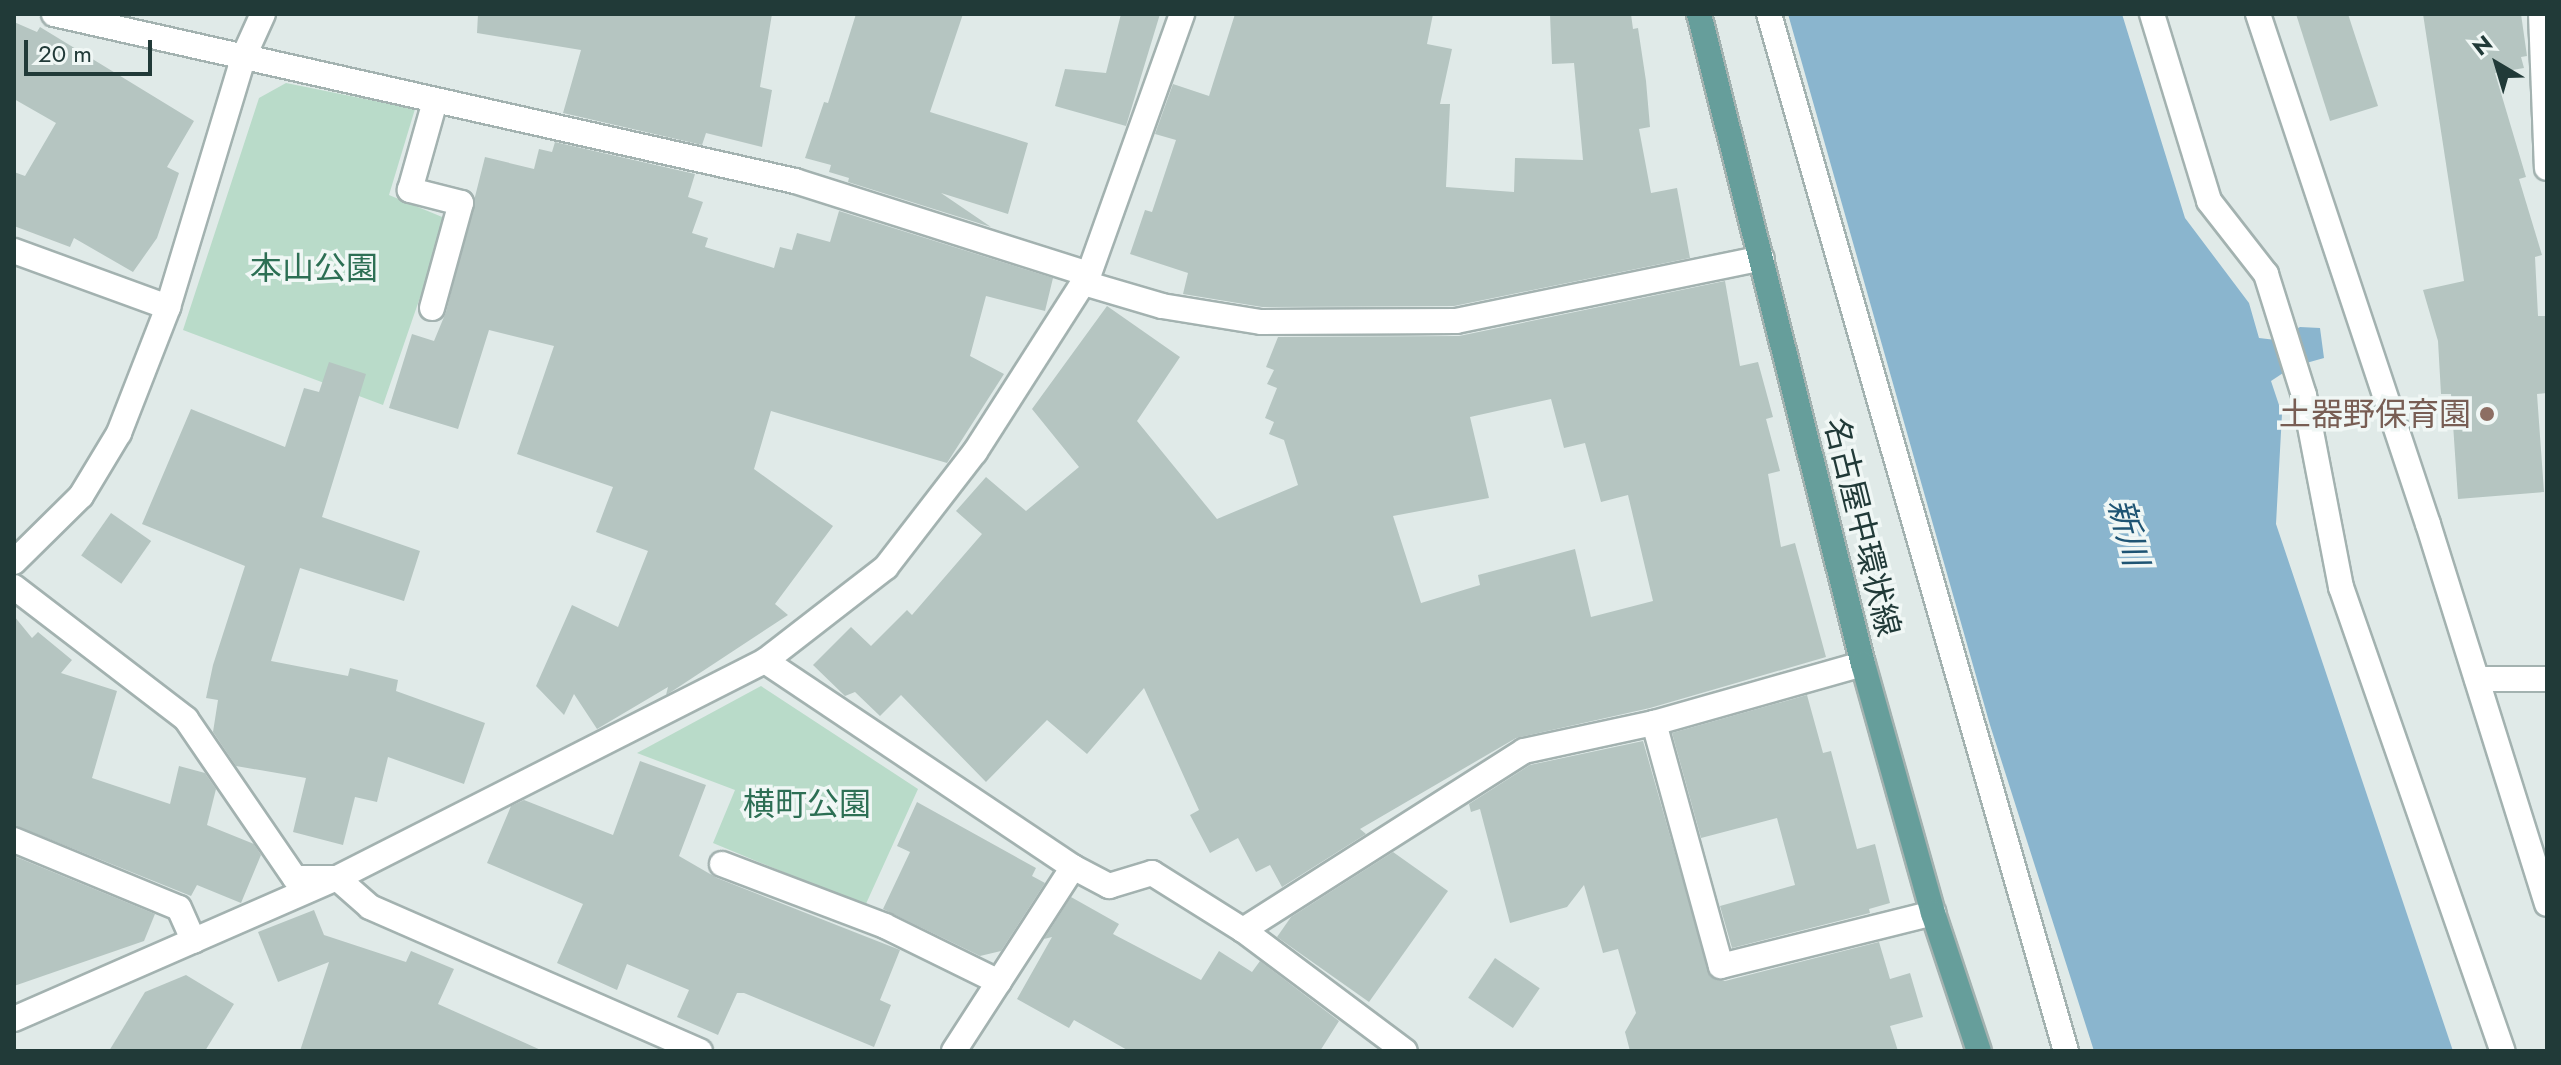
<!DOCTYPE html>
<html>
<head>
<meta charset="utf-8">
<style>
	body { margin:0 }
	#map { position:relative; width:2561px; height:1065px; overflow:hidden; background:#e0eae8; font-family:Jost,"Noto Sans JP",sans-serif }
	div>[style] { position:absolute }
	.green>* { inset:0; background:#b9dbc9 }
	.water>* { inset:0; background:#8ab5ce }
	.building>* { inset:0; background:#b5c5c1; transform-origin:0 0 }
	.roads { filter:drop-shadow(2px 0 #a3b2b0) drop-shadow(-2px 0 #a3b2b0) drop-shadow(0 2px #a3b2b0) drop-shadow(0 -2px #a3b2b0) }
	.minor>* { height:24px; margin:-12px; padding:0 12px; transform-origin:12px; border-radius:12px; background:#fff }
	.major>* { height:24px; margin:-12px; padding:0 12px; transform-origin:12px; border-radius:12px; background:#669e9b }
	.dots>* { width:22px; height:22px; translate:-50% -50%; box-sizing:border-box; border:4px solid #f0f7f5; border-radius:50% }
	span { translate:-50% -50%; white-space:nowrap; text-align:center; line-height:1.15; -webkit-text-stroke:7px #f0f7f5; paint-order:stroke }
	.park-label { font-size:32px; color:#2d6f54 }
	.education-label { font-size:32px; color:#785e54 }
	.right { translate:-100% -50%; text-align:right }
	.street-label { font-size:32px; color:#213a38 }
	.water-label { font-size:34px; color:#1e5473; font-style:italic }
	.frame { position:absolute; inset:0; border:16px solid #213a38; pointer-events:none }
	.north { position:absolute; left:2457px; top:24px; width:80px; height:80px; -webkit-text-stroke:6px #f0f7f5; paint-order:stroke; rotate:322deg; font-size:22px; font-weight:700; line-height:32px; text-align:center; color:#213a38 }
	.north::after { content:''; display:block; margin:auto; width:28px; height:36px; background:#213a38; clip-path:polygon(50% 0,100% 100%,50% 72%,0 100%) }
	.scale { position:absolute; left:24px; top:40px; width:128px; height:36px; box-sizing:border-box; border:4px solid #213a38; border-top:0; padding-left:10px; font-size:24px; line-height:28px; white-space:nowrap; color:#213a38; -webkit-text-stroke:6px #f0f7f5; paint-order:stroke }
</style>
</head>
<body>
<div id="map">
	<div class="green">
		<div style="clip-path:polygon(286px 83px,415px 109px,389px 195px,447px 219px,383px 405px,183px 330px,259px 98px)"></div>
		<div style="clip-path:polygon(761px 686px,918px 789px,865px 906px,713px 843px,735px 790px,637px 753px)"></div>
	</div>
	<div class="water">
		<div style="clip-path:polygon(1788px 14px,2122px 14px,2185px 218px,2249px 303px,2259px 338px,2276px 340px,2300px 327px,2320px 328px,2324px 358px,2292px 367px,2271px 381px,2282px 414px,2276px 524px,2453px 1051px,2094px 1051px,1990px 725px)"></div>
	</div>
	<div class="building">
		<div style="clip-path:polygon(478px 14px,772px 14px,760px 87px,772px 90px,762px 147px,706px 133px,702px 145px,563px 113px,581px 50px,477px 33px)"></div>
		<div style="clip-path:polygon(856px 14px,963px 14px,930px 112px,1028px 143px,1008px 214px,941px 193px,991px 227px,848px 182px,849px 178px,829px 172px,831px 165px,805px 158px,824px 102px,828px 103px)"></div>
		<div style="clip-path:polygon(1121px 14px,1160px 14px,1126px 126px,1055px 106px,1065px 69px,1106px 73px)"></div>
		<div style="clip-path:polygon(1235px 14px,1433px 14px,1427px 44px,1452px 49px,1440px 104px,1450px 104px,1446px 187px,1514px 192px,1515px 158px,1583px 160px,1574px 63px,1552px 64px,1550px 14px,1631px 14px,1633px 29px,1638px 28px,1646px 81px,1650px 127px,1639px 129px,1651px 193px,1677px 188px,1690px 258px,1454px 306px,1262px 307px,1183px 294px,1188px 273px,1130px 254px,1145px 210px,1152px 212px,1176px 140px,1155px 134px,1173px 84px,1209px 96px)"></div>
		<div style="clip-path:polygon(2296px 14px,2348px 14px,2378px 106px,2330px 121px)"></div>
		<div style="clip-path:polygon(2423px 14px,2521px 14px,2527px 56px,2521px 57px,2524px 68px,2495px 73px,2526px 177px,2519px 179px,2542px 255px,2535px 257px,2538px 316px,2547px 316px,2547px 393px,2537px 394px,2544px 492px,2458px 499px,2451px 394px,2441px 394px,2438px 341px,2423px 290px,2464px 281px)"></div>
		<div style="clip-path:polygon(14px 22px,37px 32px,40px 27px,194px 121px,167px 167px,179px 173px,157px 238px,133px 272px,74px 238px,70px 247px,14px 226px,14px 172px,25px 176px,56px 123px,14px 99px)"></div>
		<div style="clip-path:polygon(555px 142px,695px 174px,688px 197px,703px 202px,692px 233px,708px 238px,705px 247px,774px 268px,780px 247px,792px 250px,797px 233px,830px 242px,839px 211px,1053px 278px,1045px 311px,986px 296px,970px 356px,1004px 374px,947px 463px,771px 411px,754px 469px,833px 526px,775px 604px,788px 615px,674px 690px,666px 695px,668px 687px,597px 729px,574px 694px,564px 715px,536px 686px,572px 605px,618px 627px,648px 551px,596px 532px,613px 487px,517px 454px,554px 346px,489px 330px,458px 429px,389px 408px,412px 334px,434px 341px,446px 312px,485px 157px,534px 169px,539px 149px,552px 152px)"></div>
		<div style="clip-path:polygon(evenodd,1725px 281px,1740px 366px,1758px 362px,1773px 417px,1766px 419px,1780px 471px,1768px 474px,1781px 547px,1795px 543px,1826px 657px,1650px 708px,1516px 738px,1360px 829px,1366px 834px,1282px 887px,1270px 865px,1256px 872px,1238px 838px,1210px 853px,1190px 815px,1199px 810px,1144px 688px,1087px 754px,1047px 720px,986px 782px,901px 695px,880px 716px,855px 692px,845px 696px,813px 665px,851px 627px,871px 646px,907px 610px,912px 615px,982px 534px,956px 511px,986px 477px,1026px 511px,1079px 467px,1032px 409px,1107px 306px,1180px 357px,1137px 421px,1217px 519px,1298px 485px,1284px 440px,1269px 434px,1274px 422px,1265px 418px,1277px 388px,1267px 384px,1274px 370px,1266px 367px,1278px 337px,1459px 336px,1725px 281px,1551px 399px,1564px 448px,1585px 443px,1601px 502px,1628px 495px,1653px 601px,1591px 617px,1575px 549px,1478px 575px,1480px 585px,1421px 603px,1393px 516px,1489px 498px,1470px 417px,1551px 399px)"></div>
		<div style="clip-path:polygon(329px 362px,366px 374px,322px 517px,420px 551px,404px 601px,300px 568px,271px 661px,348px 676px,350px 668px,398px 680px,396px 691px,485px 723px,464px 784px,388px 757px,377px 802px,355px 797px,343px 845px,293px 832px,306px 778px,236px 766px,213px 732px,218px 700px,206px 698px,213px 665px,245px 566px,142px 524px,191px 409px,285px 447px,304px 388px,319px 392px)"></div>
		<div style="left:111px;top:513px;width:49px;height:52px;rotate:35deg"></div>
		<div style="clip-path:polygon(14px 616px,32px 638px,38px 632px,72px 660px,61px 673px,117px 691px,92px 778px,170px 804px,179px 766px,205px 773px,216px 789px,207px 825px,254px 844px,261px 855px,241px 903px,197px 885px,191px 896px,14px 825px)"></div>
		<div style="clip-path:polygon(1807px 695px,1823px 753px,1831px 751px,1857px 849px,1875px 844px,1890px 903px,1869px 909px,1870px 913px,1732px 948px,1720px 906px,1795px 885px,1777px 818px,1701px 838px,1672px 733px)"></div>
		<div style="clip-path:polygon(1643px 741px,1710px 976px,1725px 981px,1879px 942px,1890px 979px,1910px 973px,1923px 1017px,1890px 1026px,1898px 1051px,1630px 1051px,1625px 1032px,1636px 1013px,1618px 949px,1603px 953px,1584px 885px,1567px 907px,1510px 923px,1480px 809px,1471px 812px,1469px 804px,1530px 765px)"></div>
		<div style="clip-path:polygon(640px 761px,706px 785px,679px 856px,717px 878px,900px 950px,880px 1000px,891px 1005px,874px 1047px,744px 993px,737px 993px,718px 1035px,677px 1017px,689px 990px,627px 964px,617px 990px,557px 963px,583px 904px,487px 863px,511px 806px,524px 800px,613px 835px)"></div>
		<div style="clip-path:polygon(917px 802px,1036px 868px,1032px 876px,1045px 883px,1001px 951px,980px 956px,883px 909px,910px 852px,897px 846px)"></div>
		<div style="clip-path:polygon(1393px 852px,1448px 891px,1369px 1002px,1277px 937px,1291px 917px)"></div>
		<div style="clip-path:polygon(14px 856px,155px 914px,144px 941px,14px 986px)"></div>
		<div style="clip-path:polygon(1071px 897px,1119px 924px,1113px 934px,1201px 980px,1219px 951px,1252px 972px,1260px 961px,1339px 1021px,1320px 1051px,1129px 1051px,1074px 1020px,1069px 1028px,1017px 999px,1052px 937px,1044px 939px)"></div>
		<div style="clip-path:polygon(314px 910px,324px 935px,406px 962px,411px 951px,454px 969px,438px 1004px,543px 1051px,300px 1051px,329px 962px,278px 982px,258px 932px)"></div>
		<div style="left:1495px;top:958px;width:54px;height:48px;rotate:34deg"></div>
		<div style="clip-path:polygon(186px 975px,234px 1004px,205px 1051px,109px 1051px,145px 992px)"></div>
	</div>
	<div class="roads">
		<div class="minor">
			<div style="left:54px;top:14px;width:760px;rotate:12.7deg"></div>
			<div style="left:795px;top:181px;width:308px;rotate:17.6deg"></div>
			<div style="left:1769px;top:14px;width:1079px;rotate:74.02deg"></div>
			<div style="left:2152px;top:14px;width:195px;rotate:73deg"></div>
			<div style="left:2209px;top:201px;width:93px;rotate:52deg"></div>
			<div style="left:2266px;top:274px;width:127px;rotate:72.6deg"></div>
			<div style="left:2304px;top:395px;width:196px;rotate:79.1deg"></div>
			<div style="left:2341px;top:587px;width:491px;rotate:70.8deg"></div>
			<div style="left:2258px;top:14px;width:538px;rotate:71.57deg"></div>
			<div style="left:2428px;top:524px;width:398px;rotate:72.6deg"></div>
			<div style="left:2541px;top:14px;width:154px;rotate:87.8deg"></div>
			<div style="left:14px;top:251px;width:164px;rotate:20deg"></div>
			<div style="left:1084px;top:283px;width:81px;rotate:16.4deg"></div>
			<div style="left:1162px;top:306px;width:100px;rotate:9.2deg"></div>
			<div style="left:1261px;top:322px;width:195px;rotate:-0.3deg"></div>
			<div style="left:1456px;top:321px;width:312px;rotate:-11.6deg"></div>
			<div style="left:432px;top:308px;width:109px;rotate:-74.6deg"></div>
			<div style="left:461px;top:203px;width:53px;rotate:-165.7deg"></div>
			<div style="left:410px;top:190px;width:92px;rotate:-74.3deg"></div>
			<div style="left:14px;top:562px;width:94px;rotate:-44.6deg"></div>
			<div style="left:81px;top:496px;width:74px;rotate:-58.9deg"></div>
			<div style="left:119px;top:433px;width:135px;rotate:-68.7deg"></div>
			<div style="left:168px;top:307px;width:260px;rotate:-73.2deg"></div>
			<div style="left:243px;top:58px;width:48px;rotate:-65.6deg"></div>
			<div style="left:14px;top:587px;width:217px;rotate:37.5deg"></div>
			<div style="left:186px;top:719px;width:193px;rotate:55.6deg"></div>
			<div style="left:295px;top:878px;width:42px"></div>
			<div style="left:337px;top:878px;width:44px;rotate:41.3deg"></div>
			<div style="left:370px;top:907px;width:360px;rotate:23.6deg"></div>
			<div style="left:765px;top:661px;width:371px;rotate:33.8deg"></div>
			<div style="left:1073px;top:867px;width:41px;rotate:27.8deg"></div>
			<div style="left:1109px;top:886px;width:45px;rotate:-16.8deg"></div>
			<div style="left:1152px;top:873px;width:107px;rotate:32.1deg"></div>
			<div style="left:1243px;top:930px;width:202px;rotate:36.8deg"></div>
			<div style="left:2477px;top:679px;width:70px"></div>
			<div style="left:1654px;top:723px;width:252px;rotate:74.6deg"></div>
			<div style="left:1721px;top:966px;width:219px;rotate:-14deg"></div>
			<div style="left:14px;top:840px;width:178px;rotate:22.4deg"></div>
			<div style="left:179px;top:908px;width:36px;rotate:66deg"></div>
			<div style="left:722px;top:864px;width:174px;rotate:20.8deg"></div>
			<div style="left:885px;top:926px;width:127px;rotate:26.2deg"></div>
			<div style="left:1243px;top:930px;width:333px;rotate:-32.5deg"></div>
			<div style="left:1524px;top:751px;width:133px;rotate:-12.2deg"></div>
			<div style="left:1654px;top:723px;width:217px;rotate:-15.8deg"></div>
			<div style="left:14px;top:1019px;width:352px;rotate:-23.6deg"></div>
			<div style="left:337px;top:878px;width:480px;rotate:-26.9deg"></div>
			<div style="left:765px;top:661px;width:153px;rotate:-37.8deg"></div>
			<div style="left:886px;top:567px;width:145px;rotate:-52.3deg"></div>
			<div style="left:975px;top:452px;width:211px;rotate:-57.4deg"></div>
			<div style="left:1089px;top:274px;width:276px;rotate:-70.3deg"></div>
			<div style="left:954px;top:1051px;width:219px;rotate:-57.1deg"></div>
		</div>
		<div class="major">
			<div style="left:1699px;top:14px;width:670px;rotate:75.84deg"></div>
			<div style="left:1863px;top:664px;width:259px;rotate:74.3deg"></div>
			<div style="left:1933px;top:913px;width:145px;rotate:71.6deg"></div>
		</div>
	</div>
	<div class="dots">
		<div style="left:2487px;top:414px;background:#8d6e63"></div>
	</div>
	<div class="park-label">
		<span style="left:314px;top:268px">本山公園</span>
		<span style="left:807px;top:804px">横町公園</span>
	</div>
	<div class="education-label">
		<span class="right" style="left:2471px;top:414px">土器野保育園</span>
	</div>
	<div class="street-label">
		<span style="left:1862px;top:527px;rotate:76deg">名古屋中環状線</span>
	</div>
	<div class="water-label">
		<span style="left:2128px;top:532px;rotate:75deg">新川</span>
	</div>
	<div class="frame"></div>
	<div class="north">N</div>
	<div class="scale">20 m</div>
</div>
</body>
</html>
